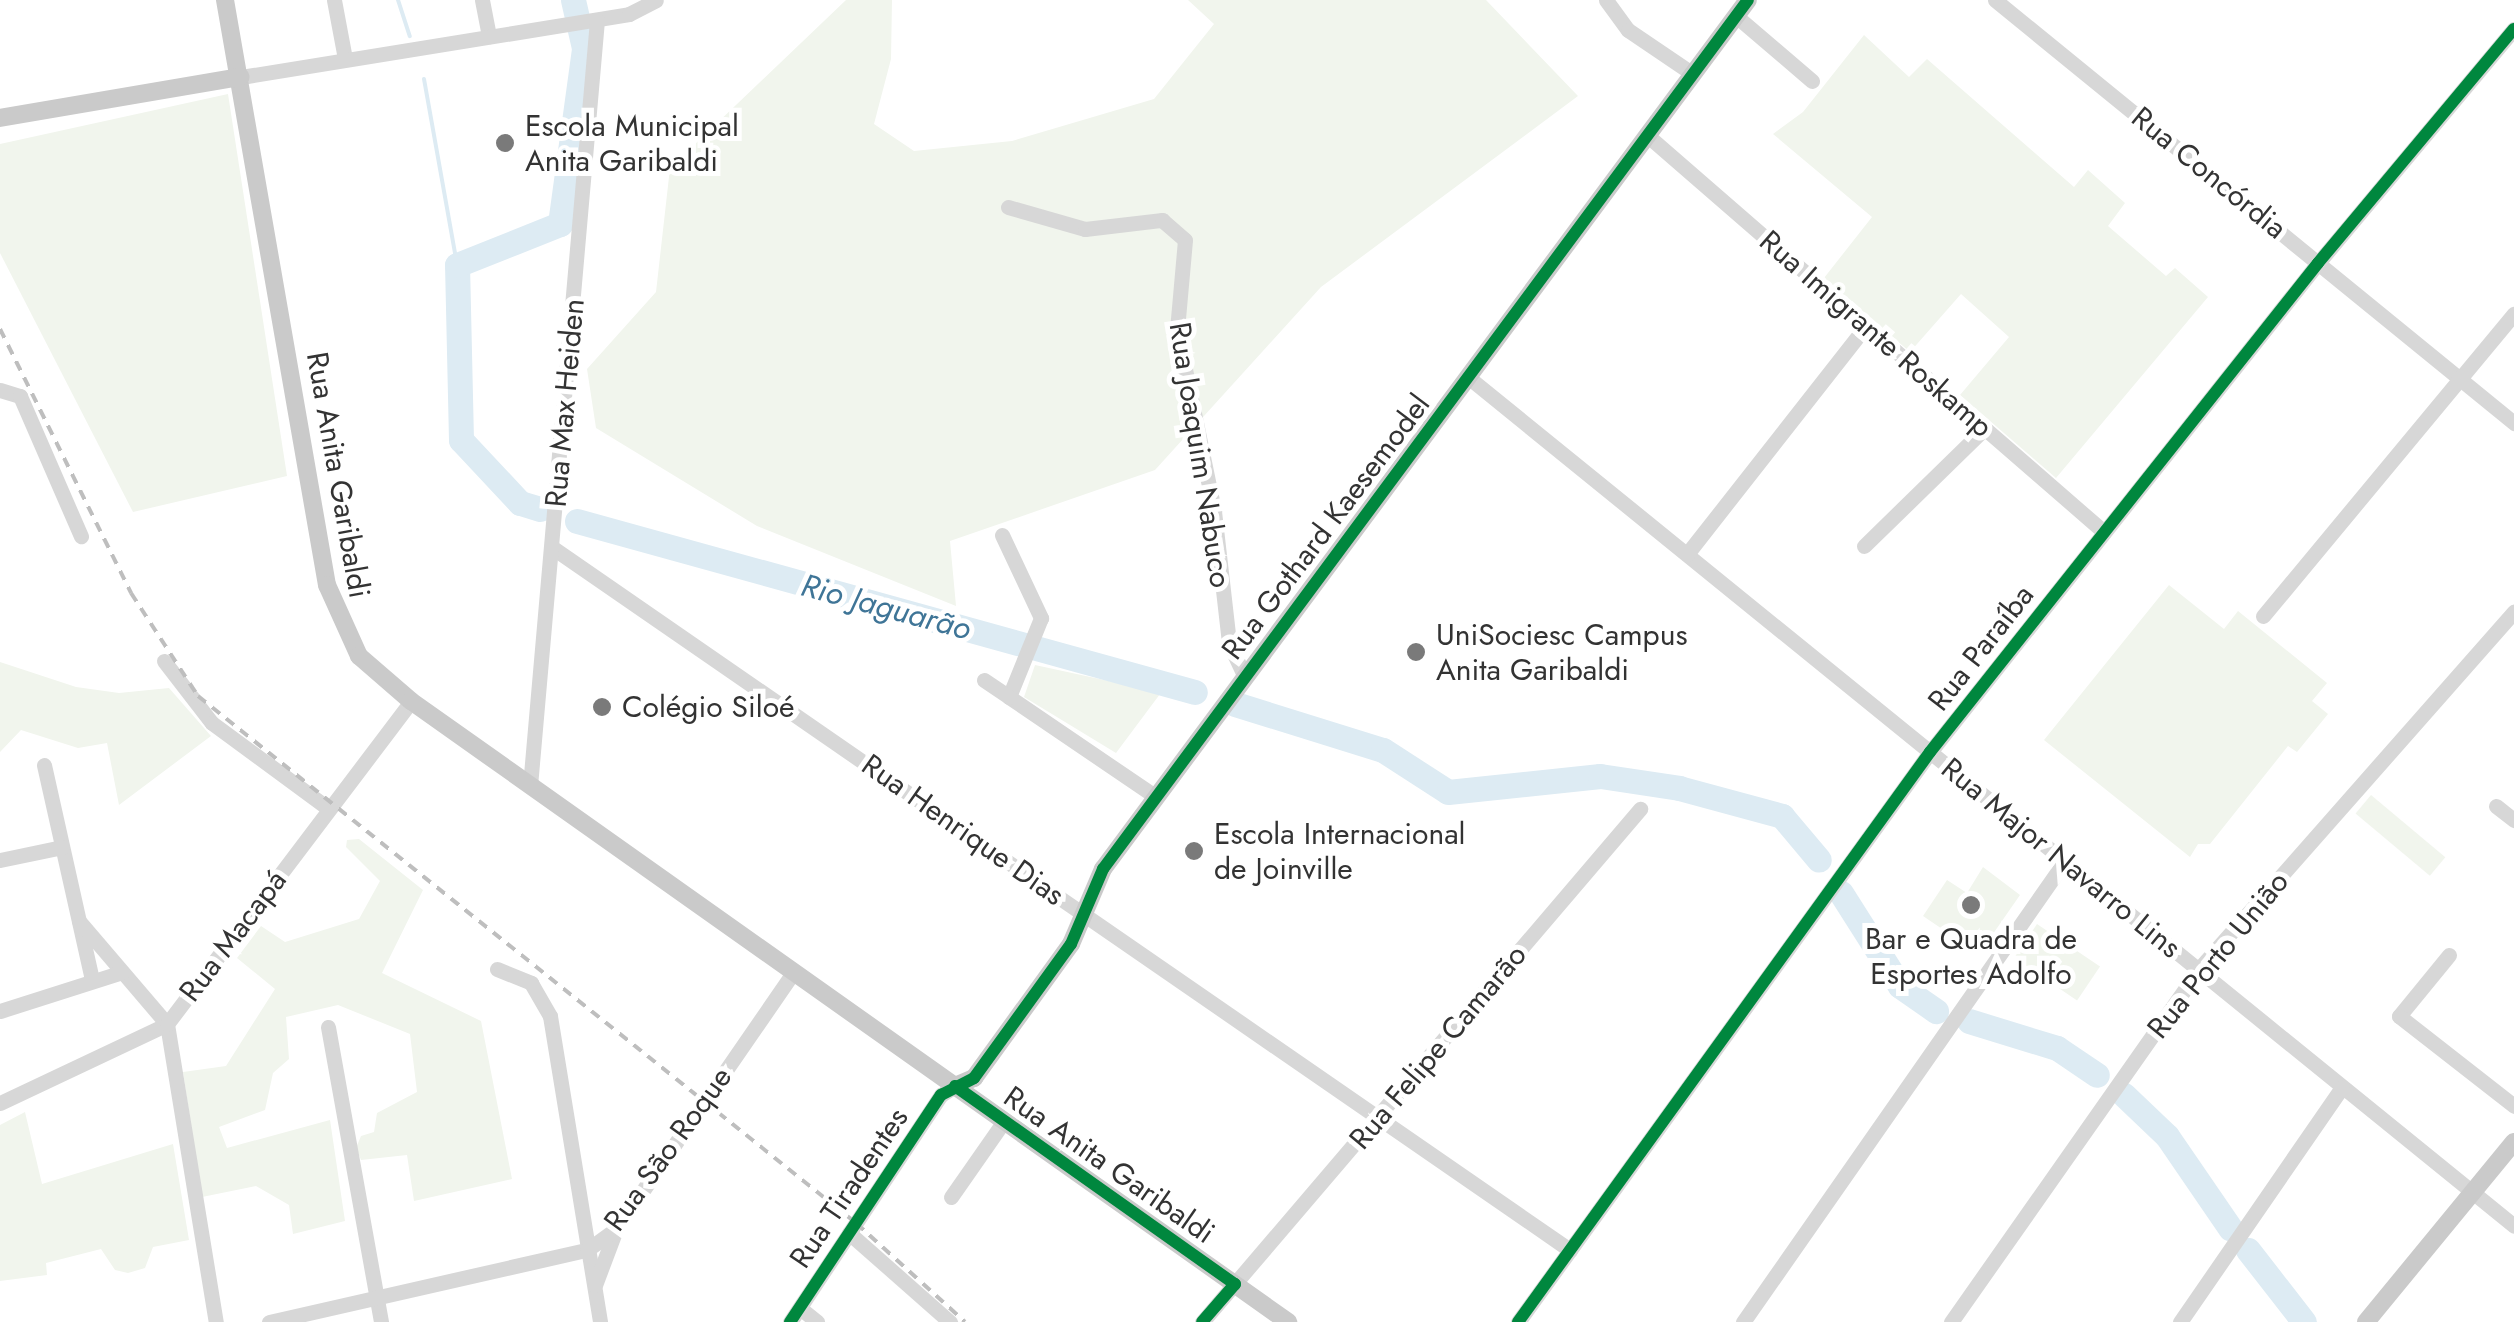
<!DOCTYPE html>
<html>
<head>
<meta charset="utf-8">
<style>
	body { margin:0 }
	#map { position:relative; width:2514px; height:1322px; overflow:hidden; background:#fff; font-family:Jost,sans-serif }
	div>[style] { position:absolute }
	.green>* { inset:0; background:#f1f5ed; transform-origin:0 0 }
	.stream>* { height:4px; margin:-2px; padding:0 2px; transform-origin:2px; border-radius:2px; background:#ddebf3 }
	.river>* { height:25px; margin:-12.5px; padding:0 12.5px; transform-origin:12.5px; border-radius:12.5px; background:#ddebf3 }
	.minor>* { height:15px; margin:-7.5px; padding:0 7.5px; transform-origin:7.5px; border-radius:7.5px; background:#d7d7d7 }
	.major>* { height:18px; margin:-9px; padding:0 9px; transform-origin:9px; border-radius:9px; background:#cacaca }
	.rail>* { height:4px; margin-top:-2px; transform-origin:0; background:repeating-linear-gradient(90deg,#bebebe 0 10px,transparent 0 18px) }
	.cycleway>* { height:12px; margin:-6px; padding:0 6px; transform-origin:6px; border-radius:6px; background:#00873e }
	.dots>* { width:28px; height:28px; translate:-50% -50%; box-sizing:border-box; border:5px solid #fff; border-radius:50% }
	span { translate:-50% -50%; white-space:nowrap; text-align:center; line-height:1.15; -webkit-text-stroke:10px #fff; paint-order:stroke }
	.poi-label { font-size:30px; color:#333 }
	.left { translate:0 -50%; text-align:left }
	.street-label { font-size:30px; color:#333 }
	.water-label { font-size:32px; color:#3f7597; font-style:italic }
</style>
</head>
<body>
<div id="map">
	<div class="green">
		<div style="clip-path:polygon(846px 0,892px 0,891px 59px,874px 124px,914px 151px,1012px 141px,1154px 99px,1214px 24px,1188px 0,1486px 0,1578px 96px,1321px 287px,1155px 470px,950px 541px,956px 606px,757px 526px,596px 428px,587px 369px,656px 292px,670px 168px)"></div>
		<div style="clip-path:polygon(1864px 35px,1909px 77px,1927px 59px,2074px 187px,2088px 170px,2125px 203px,2108px 226px,2166px 276px,2175px 268px,2208px 297px,2056px 478px,1960px 395px,2009px 337px,1961px 294px,1910px 352px,1824px 278px,1872px 217px,1773px 134px,1803px 112px)"></div>
		<div style="clip-path:polygon(228px 94px,287px 476px,133px 512px,0 253px,0 144px)"></div>
		<div style="clip-path:polygon(2169px 585px,2224px 629px,2238px 611px,2327px 683px,2312px 701px,2328px 714px,2297px 752px,2288px 746px,2210px 844px,2198px 844px,2190px 857px,2044px 740px)"></div>
		<div style="clip-path:polygon(0 662px,76px 687px,119px 693px,169px 688px,211px 736px,119px 805px,107px 743px,78px 748px,21px 730px,0 752px)"></div>
		<div style="clip-path:polygon(1035px 665px,1132px 686px,1163px 690px,1116px 753px,1024px 697px)"></div>
		<div style="left:2371px;top:795px;width:97px;height:24px;rotate:40deg"></div>
		<div style="clip-path:polygon(359px 839px,423px 890px,382px 973px,481px 1021px,512px 1179px,414px 1201px,407px 1155px,361px 1160px,356px 1148px,361px 1136px,374px 1132px,377px 1113px,417px 1092px,410px 1034px,338px 1005px,286px 1017px,289px 1059px,273px 1073px,265px 1110px,219px 1127px,227px 1148px,330px 1120px,345px 1221px,293px 1234px,289px 1205px,256px 1186px,202px 1197px,183px 1072px,226px 1066px,275px 989px,237px 958px,261px 926px,285px 942px,359px 919px,380px 881px,346px 847px,347px 840px)"></div>
		<div style="clip-path:polygon(1983px 867px,2020px 895px,1979px 954px,1923px 916px,1947px 880px,1967px 893px)"></div>
		<div style="left:2037px;top:924px;width:76px;height:41px;rotate:34deg"></div>
		<div style="clip-path:polygon(25px 1112px,42px 1184px,173px 1144px,189px 1240px,153px 1247px,145px 1268px,128px 1273px,115px 1270px,101px 1249px,46px 1263px,47px 1275px,0 1281px,0 1125px)"></div>
	</div>
	<div class="stream">
		<div style="left:398px;top:0;width:38px;rotate:72deg"></div>
		<div style="left:424px;top:79px;width:189px;rotate:79.9deg"></div>
	</div>
	<div class="river">
		<div style="left:540px;top:509px;width:21px;rotate:-163deg"></div>
		<div style="left:520px;top:503px;width:86px;rotate:-133.1deg"></div>
		<div style="left:461px;top:440px;width:175px;rotate:-91.3deg"></div>
		<div style="left:457px;top:265px;width:111px;rotate:-21.7deg"></div>
		<div style="left:560px;top:224px;width:178px;rotate:-82.2deg"></div>
		<div style="left:584px;top:48px;width:49px;rotate:-102.9deg"></div>
		<div style="left:577px;top:521px;width:641px;rotate:15.47deg"></div>
		<div style="left:1235px;top:704px;width:155px;rotate:17.3deg"></div>
		<div style="left:1383px;top:750px;width:77px;rotate:32.9deg"></div>
		<div style="left:1448px;top:792px;width:153px;rotate:-6deg"></div>
		<div style="left:1600px;top:776px;width:80px;rotate:8.6deg"></div>
		<div style="left:1679px;top:788px;width:107px;rotate:15.2deg"></div>
		<div style="left:1782px;top:816px;width:57px;rotate:49.9deg"></div>
		<div style="left:1841px;top:893px;width:110px;rotate:57.6deg"></div>
		<div style="left:1900px;top:986px;width:44px;rotate:34.8deg"></div>
		<div style="left:1969px;top:1021px;width:92px;rotate:17.1deg"></div>
		<div style="left:2057px;top:1048px;width:48px;rotate:34deg"></div>
		<div style="left:2124px;top:1095px;width:59px;rotate:43.6deg"></div>
		<div style="left:2167px;top:1136px;width:112px;rotate:55.6deg"></div>
		<div style="left:2248px;top:1250px;width:91px;rotate:52.1deg"></div>
	</div>
	<div class="minor">
		<div style="left:334px;top:0;width:60px;rotate:79.4deg"></div>
		<div style="left:482px;top:0;width:37px;rotate:79deg"></div>
		<div style="left:1606px;top:0;width:37px;rotate:54deg"></div>
		<div style="left:1628px;top:30px;width:78px;rotate:34.1deg"></div>
		<div style="left:1995px;top:0;width:670px;rotate:39.18deg"></div>
		<div style="left:1736px;top:16px;width:100px;rotate:40.5deg"></div>
		<div style="left:241px;top:77px;width:393px;rotate:-9.2deg"></div>
		<div style="left:629px;top:14px;width:30px;rotate:-27deg"></div>
		<div style="left:1648px;top:136px;width:604px;rotate:40.97deg"></div>
		<div style="left:1008px;top:207px;width:80px;rotate:15.9deg"></div>
		<div style="left:1085px;top:229px;width:78px;rotate:-6.7deg"></div>
		<div style="left:1162px;top:220px;width:30px;rotate:41deg"></div>
		<div style="left:1185px;top:240px;width:90px;rotate:95.1deg"></div>
		<div style="left:1177px;top:330px;width:185px;rotate:78.4deg"></div>
		<div style="left:1214px;top:511px;width:133px;rotate:83.5deg"></div>
		<div style="left:1229px;top:643px;width:38px;rotate:65deg"></div>
		<div style="left:1468px;top:377px;width:1347px;rotate:39.06deg"></div>
		<div style="left:0;top:390px;width:21px;rotate:17deg"></div>
		<div style="left:20px;top:396px;width:153px;rotate:66.5deg"></div>
		<div style="left:1002px;top:535px;width:92px;rotate:64.8deg"></div>
		<div style="left:1041px;top:618px;width:85px;rotate:112.1deg"></div>
		<div style="left:1009px;top:697px;width:178px;rotate:34.2deg"></div>
		<div style="left:1864px;top:546px;width:168px;rotate:-44.3deg"></div>
		<div style="left:553px;top:548px;width:1236px;rotate:34.62deg"></div>
		<div style="left:1687px;top:554px;width:290px;rotate:-51.9deg"></div>
		<div style="left:2263px;top:616px;width:393px;rotate:-50.3deg"></div>
		<div style="left:164px;top:661px;width:78px;rotate:52.3deg"></div>
		<div style="left:212px;top:723px;width:145px;rotate:36.3deg"></div>
		<div style="left:984px;top:680px;width:30px;rotate:34deg"></div>
		<div style="left:44px;top:765px;width:220px;rotate:77.4deg"></div>
		<div style="left:530px;top:786px;width:769px;rotate:-85deg"></div>
		<div style="left:2496px;top:806px;width:23px;rotate:38deg"></div>
		<div style="left:0;top:860px;width:63px;rotate:-11.8deg"></div>
		<div style="left:79px;top:921px;width:135px;rotate:49.5deg"></div>
		<div style="left:167px;top:1024px;width:302px;rotate:80.7deg"></div>
		<div style="left:2449px;top:955px;width:79px;rotate:129.3deg"></div>
		<div style="left:2399px;top:1016px;width:146px;rotate:38deg"></div>
		<div style="left:497px;top:969px;width:37px;rotate:22deg"></div>
		<div style="left:531px;top:983px;width:38px;rotate:60deg"></div>
		<div style="left:550px;top:1016px;width:310px;rotate:80.7deg"></div>
		<div style="left:0;top:1011px;width:128px;rotate:-17.7deg"></div>
		<div style="left:328px;top:1027px;width:300px;rotate:79.8deg"></div>
		<div style="left:0;top:1103px;width:185px;rotate:-25.3deg"></div>
		<div style="left:167px;top:1024px;width:405px;rotate:-52.9deg"></div>
		<div style="left:951px;top:1197px;width:93px;rotate:-55.1deg"></div>
		<div style="left:849px;top:1233px;width:135px;rotate:41.4deg"></div>
		<div style="left:595px;top:1285px;width:57px;rotate:-69.3deg"></div>
		<div style="left:800px;top:1308px;width:22px;rotate:39deg"></div>
		<div style="left:269px;top:1322px;width:326px;rotate:-12.8deg"></div>
		<div style="left:587px;top:1250px;width:37px;rotate:-36deg"></div>
		<div style="left:617px;top:1228px;width:310px;rotate:-55.4deg"></div>
		<div style="left:790px;top:1322px;width:273px;rotate:-56.4deg"></div>
		<div style="left:941px;top:1095px;width:17px;rotate:-33deg"></div>
		<div style="left:1202px;top:1322px;width:675px;rotate:-49.51deg"></div>
		<div style="left:1518px;top:1322px;width:703px;rotate:-54.14deg"></div>
		<div style="left:1930px;top:752px;width:624px;rotate:-51.57deg"></div>
		<div style="left:2318px;top:263px;width:305px;rotate:-50.1deg"></div>
		<div style="left:1743px;top:1322px;width:562px;rotate:-55.07deg"></div>
		<div style="left:1951px;top:1322px;width:430px;rotate:-54.9deg"></div>
		<div style="left:2198px;top:970px;width:478px;rotate:-48.6deg"></div>
		<div style="left:2180px;top:1322px;width:285px;rotate:-55.4deg"></div>
	</div>
	<div class="major">
		<div style="left:225px;top:0;width:594px;rotate:80.11deg"></div>
		<div style="left:327px;top:585px;width:78px;rotate:65.7deg"></div>
		<div style="left:359px;top:656px;width:69px;rotate:40.9deg"></div>
		<div style="left:411px;top:701px;width:1075px;rotate:35.3deg"></div>
		<div style="left:0;top:118px;width:244px;rotate:-9.7deg"></div>
		<div style="left:955px;top:1086px;width:21px;rotate:-23deg"></div>
		<div style="left:974px;top:1078px;width:165px;rotate:-54.1deg"></div>
		<div style="left:1071px;top:944px;width:82px;rotate:-66.9deg"></div>
		<div style="left:1103px;top:869px;width:1082px;rotate:-53.42deg"></div>
		<div style="left:2366px;top:1322px;width:233px;rotate:-50.6deg"></div>
	</div>
	<div class="rail">
		<div style="left:0;top:329px;width:295px;rotate:63.6deg"></div>
		<div style="left:131px;top:593px;width:123px;rotate:57deg"></div>
		<div style="left:198px;top:696px;width:843px;rotate:38.69deg"></div>
		<div style="left:856px;top:1223px;width:147px;rotate:42.2deg"></div>
	</div>
	<div class="cycleway">
		<div style="left:955px;top:1086px;width:343px;rotate:35.3deg"></div>
		<div style="left:1235px;top:1284px;width:50px;rotate:131deg"></div>
		<div style="left:790px;top:1322px;width:273px;rotate:-56.4deg"></div>
		<div style="left:941px;top:1095px;width:37px;rotate:-27deg"></div>
		<div style="left:974px;top:1078px;width:165px;rotate:-54.1deg"></div>
		<div style="left:1071px;top:944px;width:82px;rotate:-66.9deg"></div>
		<div style="left:1103px;top:869px;width:1082px;rotate:-53.42deg"></div>
		<div style="left:1518px;top:1322px;width:703px;rotate:-54.14deg"></div>
		<div style="left:1930px;top:752px;width:624px;rotate:-51.57deg"></div>
		<div style="left:2318px;top:263px;width:305px;rotate:-50.1deg"></div>
	</div>
	<div class="dots">
		<div style="left:505px;top:143px;background:#7a7a7a"></div>
		<div style="left:1416px;top:652px;background:#7a7a7a"></div>
		<div style="left:602px;top:707px;background:#7a7a7a"></div>
		<div style="left:1194px;top:851px;background:#7a7a7a"></div>
		<div style="left:1971px;top:905px;background:#7a7a7a"></div>
	</div>
	<div class="poi-label">
		<span class="left" style="left:525px;top:143px">Escola Municipal<br>Anita Garibaldi</span>
		<span class="left" style="left:1436px;top:652px">UniSociesc Campus<br>Anita Garibaldi</span>
		<span class="left" style="left:622px;top:707px">Colégio Siloé</span>
		<span class="left" style="left:1214px;top:851px">Escola Internacional<br>de Joinville</span>
		<span style="left:1971px;top:956px">Bar e Quadra de<br>Esportes Adolfo</span>
	</div>
	<div class="street-label">
		<span style="left:2209px;top:173px;rotate:39deg">Rua Concórdia</span>
		<span style="left:1876px;top:334px;rotate:41deg">Rua Imigrante Roskamp</span>
		<span style="left:565px;top:403px;rotate:-85deg">Rua Max Heiden</span>
		<span style="left:1200px;top:455px;rotate:81deg">Rua Joaquim Nabuco</span>
		<span style="left:338px;top:475px;rotate:80deg">Rua Anita Garibaldi</span>
		<span style="left:1326px;top:527px;rotate:-53deg">Rua Gothard Kaesemodel</span>
		<span style="left:1981px;top:648px;rotate:-52deg">Rua Paraíba</span>
		<span style="left:963px;top:830px;rotate:35deg">Rua Henrique Dias</span>
		<span style="left:2061px;top:858px;rotate:39deg">Rua Major Navarro Lins</span>
		<span style="left:233px;top:936px;rotate:-53deg">Rua Macapá</span>
		<span style="left:2218px;top:955px;rotate:-51deg">Rua Porto União</span>
		<span style="left:1438px;top:1047px;rotate:-50deg">Rua Felipe Camarão</span>
		<span style="left:668px;top:1149px;rotate:-54deg">Rua São Roque</span>
		<span style="left:1109px;top:1165px;rotate:35deg">Rua Anita Garibaldi</span>
		<span style="left:849px;top:1188px;rotate:-56deg">Rua Tiradentes</span>
	</div>
	<div class="water-label">
		<span style="left:886px;top:607px;rotate:15deg">Rio Jaguarão</span>
	</div>
</div>
</body>
</html>
